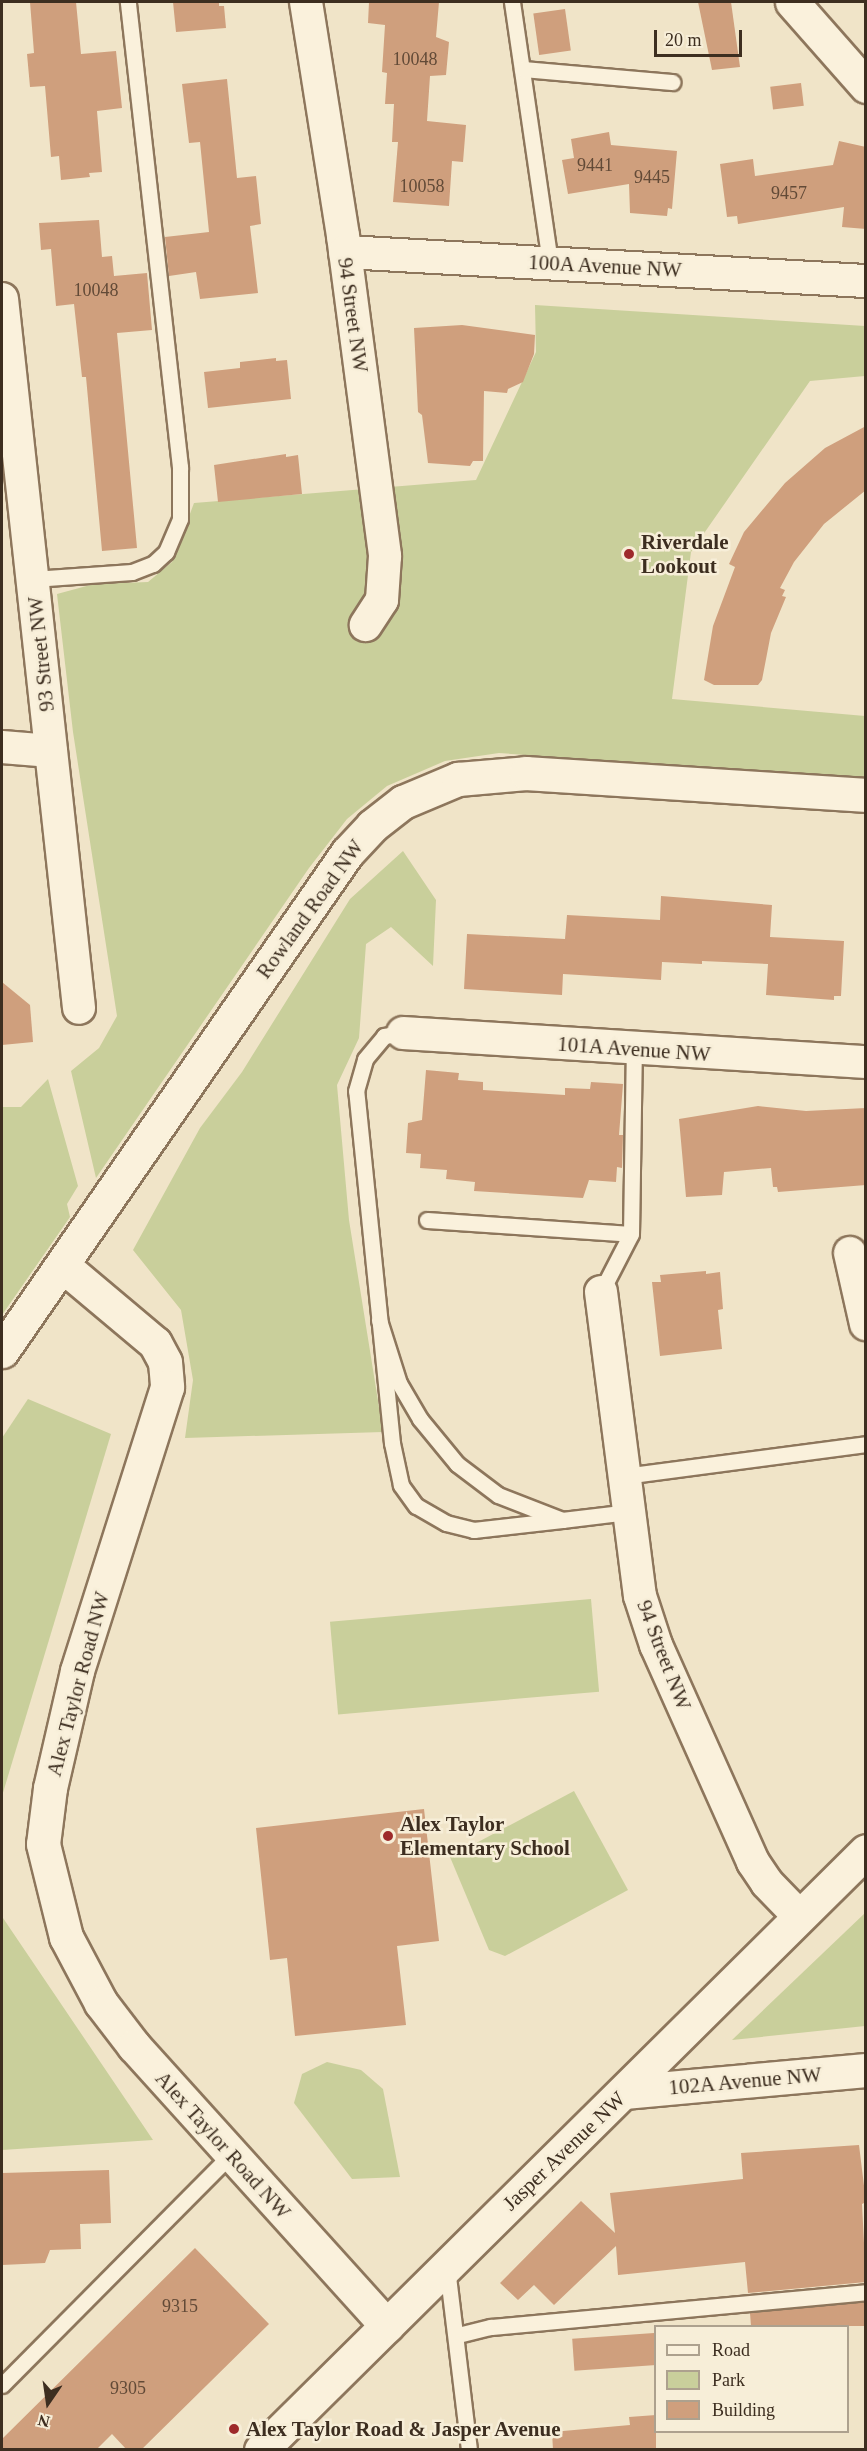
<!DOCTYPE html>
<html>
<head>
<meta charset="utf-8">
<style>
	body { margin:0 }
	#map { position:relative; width:867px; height:2451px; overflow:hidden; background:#f0e4c8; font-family:Georgia,serif }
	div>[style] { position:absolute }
	.green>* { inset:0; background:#c9cf9b; transform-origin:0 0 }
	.building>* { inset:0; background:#cf9f7d; transform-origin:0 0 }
	.roads { filter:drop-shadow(2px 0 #8d765c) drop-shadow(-2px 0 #8d765c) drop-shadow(0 2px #8d765c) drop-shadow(0 -2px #8d765c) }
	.lane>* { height:15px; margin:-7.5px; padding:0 7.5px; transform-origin:7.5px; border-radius:7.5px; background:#faf1dc }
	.street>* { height:32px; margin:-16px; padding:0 16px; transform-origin:16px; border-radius:16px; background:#faf1dc }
	.secondary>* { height:33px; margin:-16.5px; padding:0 16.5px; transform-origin:16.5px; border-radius:16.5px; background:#faf1dc }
	.dots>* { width:16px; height:16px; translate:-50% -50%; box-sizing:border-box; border:3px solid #f7eed8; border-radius:50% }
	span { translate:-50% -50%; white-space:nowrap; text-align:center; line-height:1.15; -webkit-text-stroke:5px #f7eed8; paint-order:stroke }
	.number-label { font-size:18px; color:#624a37 }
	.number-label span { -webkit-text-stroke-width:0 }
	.street-label { font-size:21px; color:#3d2e20 }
	.poi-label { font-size:21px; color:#3d2e20; font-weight:700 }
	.left { translate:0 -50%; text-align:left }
	.frame { position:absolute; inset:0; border:3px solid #3d2e20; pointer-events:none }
	.legend { position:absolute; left:654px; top:2325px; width:195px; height:108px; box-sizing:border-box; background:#f7eed8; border:2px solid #ada18e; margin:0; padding:8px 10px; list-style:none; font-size:18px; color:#3d2e20 }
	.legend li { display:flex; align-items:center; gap:12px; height:30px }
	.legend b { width:30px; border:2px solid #ada18e }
	.north { position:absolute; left:18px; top:2373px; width:60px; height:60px; -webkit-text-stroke:4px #f7eed8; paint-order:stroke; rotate:193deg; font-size:16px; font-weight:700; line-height:24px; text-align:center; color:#3d2e20 }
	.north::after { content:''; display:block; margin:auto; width:21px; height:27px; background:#3d2e20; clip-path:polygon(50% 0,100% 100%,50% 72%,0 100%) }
	.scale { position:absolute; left:654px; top:30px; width:88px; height:27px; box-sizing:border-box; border:3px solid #3d2e20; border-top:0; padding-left:8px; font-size:18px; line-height:21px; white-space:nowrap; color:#3d2e20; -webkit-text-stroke:4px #f7eed8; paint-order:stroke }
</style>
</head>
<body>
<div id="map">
	<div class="green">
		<div style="clip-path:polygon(535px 305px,865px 326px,865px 376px,810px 381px,691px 552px,672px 699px,865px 716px,865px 779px,499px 753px,445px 761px,387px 786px,347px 819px,309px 868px,96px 1178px,71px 1071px,99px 1048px,117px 1016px,73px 732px,57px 594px,94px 584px,148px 582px,172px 562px,194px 503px,476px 480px,536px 352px)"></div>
		<div style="clip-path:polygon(403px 851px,436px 900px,433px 966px,391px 927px,366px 944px,359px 1038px,337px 1085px,349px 1220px,383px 1432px,185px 1438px,193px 1380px,181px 1310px,133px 1250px,200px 1128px,242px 1072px,350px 899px)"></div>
		<div style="clip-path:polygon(48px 1079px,78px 1186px,67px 1204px,70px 1217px,2px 1315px,2px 1107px,21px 1107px)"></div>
		<div style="clip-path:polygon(28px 1399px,111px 1434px,2px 1796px,2px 1438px)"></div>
		<div style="left:591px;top:1599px;width:93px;height:262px;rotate:85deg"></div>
		<div style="clip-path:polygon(574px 1791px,628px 1890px,505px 1956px,489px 1950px,450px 1857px)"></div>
		<div style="clip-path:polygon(2px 1891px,3px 1918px,153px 2140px,2px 2150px)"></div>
		<div style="clip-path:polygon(865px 1913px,865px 2026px,732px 2040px)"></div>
		<div style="clip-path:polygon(327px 2062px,361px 2070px,383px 2089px,400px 2177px,352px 2179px,294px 2103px,302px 2074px)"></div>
	</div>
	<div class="building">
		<div style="clip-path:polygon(30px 2px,76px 2px,81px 54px,116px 51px,122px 108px,97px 111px,102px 172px,89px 173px,90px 177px,61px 180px,59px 156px,51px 157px,45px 86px,30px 87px,27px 54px,34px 53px)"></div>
		<div style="clip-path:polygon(173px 2px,219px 2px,219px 6px,224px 6px,226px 28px,176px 32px)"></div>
		<div style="clip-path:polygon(369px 2px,439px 2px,436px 37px,449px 42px,446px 75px,430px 76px,427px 121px,466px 125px,463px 162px,452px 161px,449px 206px,393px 202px,398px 142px,392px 142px,394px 104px,385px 104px,387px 73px,382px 72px,385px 25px,368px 23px)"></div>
		<div style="clip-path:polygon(698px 2px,731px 2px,740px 67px,712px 70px)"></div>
		<div style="left:565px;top:9px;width:42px;height:32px;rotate:82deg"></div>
		<div style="clip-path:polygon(227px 79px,237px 178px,256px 176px,261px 224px,250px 226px,258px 293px,200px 299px,196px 272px,169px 276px,165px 237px,209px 232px,200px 142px,189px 143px,182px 84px)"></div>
		<div style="left:801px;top:83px;width:23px;height:31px;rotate:83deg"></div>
		<div style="clip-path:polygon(609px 132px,611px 145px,677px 151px,672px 209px,668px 208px,667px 216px,630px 213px,629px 184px,568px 194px,562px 160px,574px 158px,571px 139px)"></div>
		<div style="clip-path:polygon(839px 141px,866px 147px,866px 229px,842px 227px,844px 207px,738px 224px,737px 216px,727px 217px,720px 164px,753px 159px,755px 176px,833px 165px)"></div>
		<div style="clip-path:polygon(99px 220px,102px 257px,112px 256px,114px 276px,147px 273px,152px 330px,117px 333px,137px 548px,102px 551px,86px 377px,82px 377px,74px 304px,56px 306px,51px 249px,41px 250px,39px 223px)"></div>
		<div style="clip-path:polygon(462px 325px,535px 335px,534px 354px,523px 382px,508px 389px,507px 393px,484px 391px,483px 461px,473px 461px,470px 466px,428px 463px,422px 415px,418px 412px,414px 328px)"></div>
		<div style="clip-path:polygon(276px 358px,276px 361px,287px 360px,291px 399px,208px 408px,204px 372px,240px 368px,240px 362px)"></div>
		<div style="clip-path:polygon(866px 426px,866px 490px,824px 524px,794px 562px,780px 588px,785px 590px,782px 596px,786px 597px,771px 633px,762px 680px,758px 685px,714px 685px,704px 680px,713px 626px,735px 567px,729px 564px,744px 532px,785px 483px,825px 448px)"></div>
		<div style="clip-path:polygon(286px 454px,286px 457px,298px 455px,302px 494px,218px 502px,214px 465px)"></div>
		<div style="clip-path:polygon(661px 896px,772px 905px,770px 937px,844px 941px,841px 996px,834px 996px,834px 1000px,766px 995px,768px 964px,702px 961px,702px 964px,662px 962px,661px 980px,563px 974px,562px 995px,464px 989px,467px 934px,565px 939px,567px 915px,660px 920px)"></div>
		<div style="clip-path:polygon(2px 982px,30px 1005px,33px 1042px,2px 1045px)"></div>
		<div style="clip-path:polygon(426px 1070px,459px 1073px,458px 1080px,483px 1082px,483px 1090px,565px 1095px,565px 1088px,590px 1089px,591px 1082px,623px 1084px,619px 1135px,623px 1135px,622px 1168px,617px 1167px,616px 1182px,589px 1180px,583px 1198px,474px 1191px,475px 1182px,446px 1179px,447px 1170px,420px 1168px,421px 1154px,406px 1153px,408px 1123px,422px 1120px)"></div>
		<div style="clip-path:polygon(758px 1106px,806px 1111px,866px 1108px,866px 1185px,778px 1192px,777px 1187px,773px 1187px,771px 1168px,724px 1172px,722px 1195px,686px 1197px,679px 1119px)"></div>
		<div style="clip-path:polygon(706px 1271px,706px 1274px,720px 1272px,723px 1309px,718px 1310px,722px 1349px,660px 1356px,652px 1282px,661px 1282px,660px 1275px)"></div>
		<div style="clip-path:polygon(424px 1809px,439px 1941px,397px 1946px,406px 2025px,295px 2036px,287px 1958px,270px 1960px,256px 1828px)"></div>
		<div style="clip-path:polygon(859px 2145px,866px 2202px,862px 2204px,866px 2282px,748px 2293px,745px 2262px,618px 2275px,616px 2246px,554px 2305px,534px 2285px,518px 2300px,500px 2283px,581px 2201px,615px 2233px,610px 2193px,743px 2179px,741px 2153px)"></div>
		<div style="clip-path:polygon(109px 2170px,111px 2223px,80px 2224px,81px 2249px,50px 2250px,45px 2263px,2px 2265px,2px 2173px)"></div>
		<div style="clip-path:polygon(195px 2248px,269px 2324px,141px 2450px,127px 2450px,112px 2434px,96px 2450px,2px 2450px,2px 2439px)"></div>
		<div style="clip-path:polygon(866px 2302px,866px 2326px,751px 2326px,750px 2313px)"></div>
		<div style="left:654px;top:2333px;width:32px;height:82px;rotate:86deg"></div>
		<div style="clip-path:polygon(656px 2415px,656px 2450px,553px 2450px,552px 2432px,630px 2425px,629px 2417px)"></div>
	</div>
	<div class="roads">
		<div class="lane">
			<div style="left:512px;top:2px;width:263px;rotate:81.7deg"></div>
			<div style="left:522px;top:69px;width:151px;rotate:5deg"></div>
			<div style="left:33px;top:579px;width:99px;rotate:-4deg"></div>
			<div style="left:132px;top:572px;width:22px;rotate:-21deg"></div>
			<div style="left:153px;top:564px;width:18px;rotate:-43deg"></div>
			<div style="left:166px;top:552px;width:36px;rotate:-67deg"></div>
			<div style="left:180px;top:519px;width:52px;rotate:-90deg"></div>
			<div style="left:180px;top:467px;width:468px;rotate:-96.4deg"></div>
			<div style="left:427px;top:1220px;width:204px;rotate:3.9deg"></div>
			<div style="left:631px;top:1234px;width:185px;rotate:-89.1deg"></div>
			<div style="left:601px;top:1292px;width:65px;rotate:-62.7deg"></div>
			<div style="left:379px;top:1320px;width:66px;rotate:72.4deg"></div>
			<div style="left:399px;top:1383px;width:42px;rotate:59.7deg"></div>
			<div style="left:420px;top:1419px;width:58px;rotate:50.6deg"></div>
			<div style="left:457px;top:1464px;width:51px;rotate:37.1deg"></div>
			<div style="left:498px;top:1495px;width:69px;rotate:21.3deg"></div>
			<div style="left:562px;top:1520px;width:89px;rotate:173.5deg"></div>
			<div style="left:474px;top:1530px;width:29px;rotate:-166deg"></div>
			<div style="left:446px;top:1523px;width:34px;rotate:-150deg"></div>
			<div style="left:416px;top:1506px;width:26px;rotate:-126deg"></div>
			<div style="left:401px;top:1485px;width:43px;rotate:-102.1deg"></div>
			<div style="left:392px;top:1443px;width:354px;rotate:-95.8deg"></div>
			<div style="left:356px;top:1091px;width:33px;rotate:-74deg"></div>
			<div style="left:365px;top:1059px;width:30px;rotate:-50deg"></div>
			<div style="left:384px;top:1036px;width:19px;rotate:-9deg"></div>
			<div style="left:624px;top:1476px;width:244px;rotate:-7.5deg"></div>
			<div style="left:562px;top:1520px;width:66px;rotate:-6.9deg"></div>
			<div style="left:447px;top:2268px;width:183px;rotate:83.1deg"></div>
			<div style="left:458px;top:2335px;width:34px;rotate:-14deg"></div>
			<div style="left:491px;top:2327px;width:377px;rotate:-5.3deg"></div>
			<div style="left:2px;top:2385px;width:325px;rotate:-45.2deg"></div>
		</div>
		<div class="street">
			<div style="left:306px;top:2px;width:237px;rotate:81deg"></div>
			<div style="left:343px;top:236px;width:323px;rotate:82.5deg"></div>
			<div style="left:385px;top:556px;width:44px;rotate:93.9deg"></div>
			<div style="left:382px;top:600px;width:30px;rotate:123deg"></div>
			<div style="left:345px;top:252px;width:522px;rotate:3.19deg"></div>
			<div style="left:2px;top:299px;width:713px;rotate:83.8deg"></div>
			<div style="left:2px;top:747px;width:49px;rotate:4.7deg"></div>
			<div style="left:403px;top:1033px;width:464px;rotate:3.6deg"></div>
			<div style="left:850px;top:1253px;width:73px;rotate:77.3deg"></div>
			<div style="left:601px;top:1292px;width:306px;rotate:82.7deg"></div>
			<div style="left:640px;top:1596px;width:52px;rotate:71.9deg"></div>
			<div style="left:656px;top:1645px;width:238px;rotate:65.9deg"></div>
			<div style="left:753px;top:1862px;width:25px;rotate:56deg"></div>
			<div style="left:767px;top:1883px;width:47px;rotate:45.9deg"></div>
		</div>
		<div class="secondary">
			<div style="left:792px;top:2px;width:112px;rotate:48.6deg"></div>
			<div style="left:62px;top:1265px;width:121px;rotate:40deg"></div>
			<div style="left:155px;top:1343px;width:21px;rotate:62deg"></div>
			<div style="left:165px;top:1362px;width:25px;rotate:85deg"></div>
			<div style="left:167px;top:1387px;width:298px;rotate:107.6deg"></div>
			<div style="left:77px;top:1671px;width:120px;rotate:103deg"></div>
			<div style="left:50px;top:1788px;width:56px;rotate:97.1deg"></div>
			<div style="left:43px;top:1844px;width:96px;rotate:76.1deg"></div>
			<div style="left:66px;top:1937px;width:75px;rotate:62.1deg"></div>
			<div style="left:101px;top:2003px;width:54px;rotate:52.5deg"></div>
			<div style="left:134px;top:2046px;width:377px;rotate:47.9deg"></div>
			<div style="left:2px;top:1351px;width:606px;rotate:-55.29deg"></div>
			<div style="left:347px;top:853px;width:37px;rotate:-47deg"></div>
			<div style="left:372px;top:826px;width:39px;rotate:-38deg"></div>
			<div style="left:403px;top:802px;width:60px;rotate:-22.7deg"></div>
			<div style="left:458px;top:779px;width:68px;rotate:-5deg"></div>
			<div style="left:526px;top:773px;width:341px;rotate:3.7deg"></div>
			<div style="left:624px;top:2092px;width:243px;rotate:-5.2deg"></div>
			<div style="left:261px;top:2450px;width:851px;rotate:-44.71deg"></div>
		</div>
	</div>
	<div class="dots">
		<div style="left:629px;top:554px;background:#9e2a2b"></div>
		<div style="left:388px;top:1836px;background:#9e2a2b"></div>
		<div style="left:234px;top:2429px;background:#9e2a2b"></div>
	</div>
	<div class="number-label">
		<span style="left:415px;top:59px">10048</span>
		<span style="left:595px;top:165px">9441</span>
		<span style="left:652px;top:177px">9445</span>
		<span style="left:422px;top:186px">10058</span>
		<span style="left:789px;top:193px">9457</span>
		<span style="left:96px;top:290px">10048</span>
		<span style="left:180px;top:2306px">9315</span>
		<span style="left:128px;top:2388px">9305</span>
	</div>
	<div class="street-label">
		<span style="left:605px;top:266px;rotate:3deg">100A Avenue NW</span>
		<span style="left:353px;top:315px;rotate:82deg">94 Street NW</span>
		<span style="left:41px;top:654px;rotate:-96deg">93 Street NW</span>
		<span style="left:310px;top:909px;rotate:-54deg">Rowland Road NW</span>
		<span style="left:634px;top:1049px;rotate:4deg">101A Avenue NW</span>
		<span style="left:664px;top:1655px;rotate:69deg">94 Street NW</span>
		<span style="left:78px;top:1684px;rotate:-75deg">Alex Taylor Road NW</span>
		<span style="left:745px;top:2081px;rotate:-5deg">102A Avenue NW</span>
		<span style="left:223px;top:2145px;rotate:48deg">Alex Taylor Road NW</span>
		<span style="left:564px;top:2151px;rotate:-44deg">Jasper Avenue NW</span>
	</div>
	<div class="poi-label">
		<span class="left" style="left:641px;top:554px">Riverdale<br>Lookout</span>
		<span class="left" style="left:400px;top:1836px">Alex Taylor<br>Elementary School</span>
		<span class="left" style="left:246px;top:2429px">Alex Taylor Road &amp; Jasper Avenue</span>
	</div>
	<div class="frame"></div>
	<ul class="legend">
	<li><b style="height:8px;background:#faf1dc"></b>Road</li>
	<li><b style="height:16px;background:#c9cf9b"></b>Park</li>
	<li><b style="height:16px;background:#cf9f7d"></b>Building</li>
	</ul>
	<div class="north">N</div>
	<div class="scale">20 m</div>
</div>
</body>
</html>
